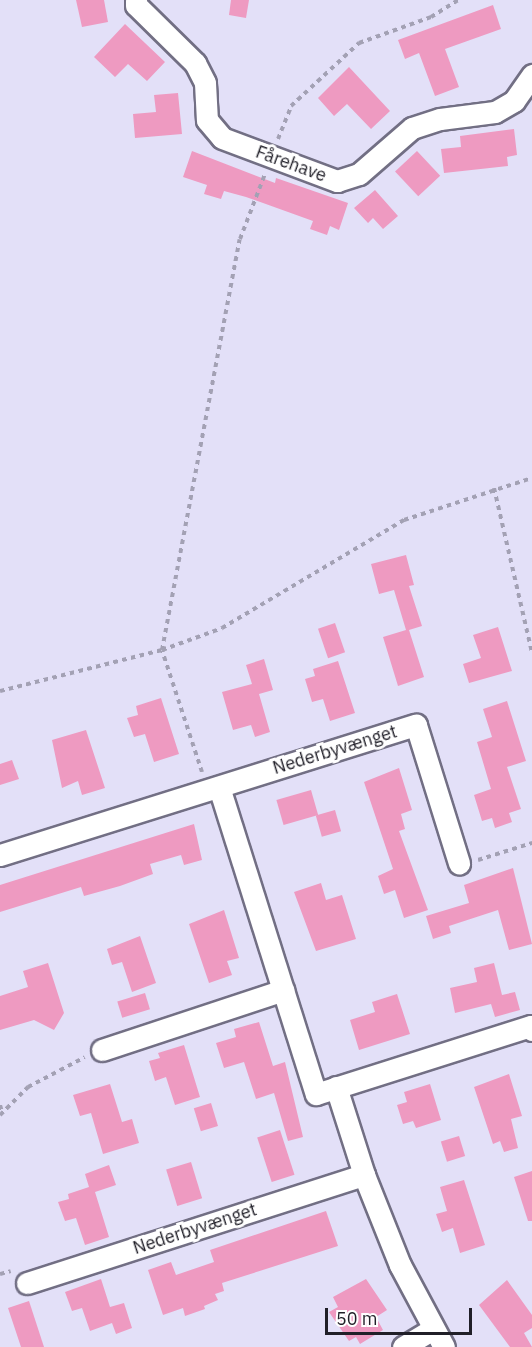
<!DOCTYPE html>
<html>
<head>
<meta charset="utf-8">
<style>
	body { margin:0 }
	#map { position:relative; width:532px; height:1347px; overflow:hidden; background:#e3e0f8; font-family:"IBM Plex Sans",sans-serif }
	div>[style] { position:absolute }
	.building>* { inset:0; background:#ee9ac1; transform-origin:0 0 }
	.path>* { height:4px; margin-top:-2px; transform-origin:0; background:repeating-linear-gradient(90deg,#a3a1b4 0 4.5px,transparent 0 9px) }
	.roads { filter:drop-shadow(2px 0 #726f84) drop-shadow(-2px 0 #726f84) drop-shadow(0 2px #726f84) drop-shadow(0 -2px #726f84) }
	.street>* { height:21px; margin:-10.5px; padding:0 10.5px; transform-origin:10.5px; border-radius:10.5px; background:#fff }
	span { translate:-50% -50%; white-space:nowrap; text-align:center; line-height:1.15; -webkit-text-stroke:6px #fff; paint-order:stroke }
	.street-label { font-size:18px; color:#201f28 }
	.scale { position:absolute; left:325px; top:1308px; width:147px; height:27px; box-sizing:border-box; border:3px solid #201f28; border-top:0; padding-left:8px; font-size:18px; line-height:21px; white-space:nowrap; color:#201f28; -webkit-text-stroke:4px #fff; paint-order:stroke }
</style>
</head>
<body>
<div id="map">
	<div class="building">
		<div style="clip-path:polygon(76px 0,104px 0,108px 22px,82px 27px)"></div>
		<div style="clip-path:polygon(231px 0,249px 0,246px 18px,229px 15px)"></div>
		<div style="clip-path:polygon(493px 5px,501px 29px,445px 49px,459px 87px,435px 96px,419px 53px,405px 59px,398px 40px)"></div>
		<div style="clip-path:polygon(125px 24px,165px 62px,147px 81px,128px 64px,115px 77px,94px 57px)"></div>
		<div style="clip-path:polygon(349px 67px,390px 111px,371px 129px,347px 104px,334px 116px,318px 98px)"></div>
		<div style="clip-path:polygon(178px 93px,182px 134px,135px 138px,133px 114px,156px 112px,154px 95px)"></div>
		<div style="clip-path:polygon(514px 129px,517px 155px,507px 157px,508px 166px,444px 173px,441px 149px,461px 147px,460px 136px)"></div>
		<div style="clip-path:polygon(192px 151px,275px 183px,276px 178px,348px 203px,339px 230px,330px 226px,327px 235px,310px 229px,313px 221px,246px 197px,224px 191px,221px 199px,204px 194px,207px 185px,183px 177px)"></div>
		<div style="left:417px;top:151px;width:34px;height:30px;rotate:47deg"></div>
		<div style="clip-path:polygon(375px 190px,398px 216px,383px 229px,373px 218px,368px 223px,354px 208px)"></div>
		<div style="clip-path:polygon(406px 555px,414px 585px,409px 586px,422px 626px,409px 630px,424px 677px,398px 686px,383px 637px,406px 630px,394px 590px,379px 594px,371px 564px)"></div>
		<div style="left:335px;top:623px;width:31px;height:18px;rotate:71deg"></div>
		<div style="clip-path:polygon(498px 627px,512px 671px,469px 683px,463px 664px,481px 658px,473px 635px)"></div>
		<div style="clip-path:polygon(264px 659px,273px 690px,259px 694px,270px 732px,255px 737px,251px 725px,233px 730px,222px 692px,252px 684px,246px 665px)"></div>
		<div style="clip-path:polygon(338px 661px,355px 713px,330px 721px,323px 699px,312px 702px,305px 679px,315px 676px,313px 669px)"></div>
		<div style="clip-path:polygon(161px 698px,179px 754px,154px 762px,145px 734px,134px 737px,127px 718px,138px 715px,136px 706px)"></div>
		<div style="clip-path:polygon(507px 701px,526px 761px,507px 767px,521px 809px,509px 813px,512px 822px,495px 828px,492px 818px,482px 821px,474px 795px,491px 789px,477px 742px,492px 737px,483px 709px)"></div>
		<div style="clip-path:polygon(86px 730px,105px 788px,82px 795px,78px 781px,62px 788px,52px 740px)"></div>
		<div style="clip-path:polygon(12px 760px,19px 779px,0 785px,0 764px)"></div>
		<div style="clip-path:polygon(399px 768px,412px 810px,401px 814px,405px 829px,399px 831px,428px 910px,404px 918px,395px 890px,384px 894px,378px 876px,393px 869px,364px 782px)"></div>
		<div style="left:311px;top:790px;width:26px;height:36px;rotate:74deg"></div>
		<div style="left:335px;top:810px;width:22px;height:20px;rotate:74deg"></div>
		<div style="clip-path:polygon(194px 824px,202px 860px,184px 865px,181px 855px,150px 864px,153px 874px,120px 886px,84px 896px,81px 887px,0 912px,0 885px)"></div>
		<div style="clip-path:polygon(513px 868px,532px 944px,509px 950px,498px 910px,449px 926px,451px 933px,433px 939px,426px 916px,469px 903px,464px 885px)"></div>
		<div style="clip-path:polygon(321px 883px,326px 900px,342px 895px,356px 939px,316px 951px,294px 892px)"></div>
		<div style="clip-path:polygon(224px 910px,239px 958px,227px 961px,232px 975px,209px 983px,189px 924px)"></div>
		<div style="clip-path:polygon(140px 936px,156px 983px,132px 992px,122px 962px,112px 965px,107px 949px)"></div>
		<div style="clip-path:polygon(48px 963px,64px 1013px,54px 1030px,34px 1020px,0 1030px,0 996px,28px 987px,23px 971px)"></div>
		<div style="clip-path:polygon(494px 963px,502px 995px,515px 992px,520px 1010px,495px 1017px,491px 1004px,455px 1013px,450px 988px,477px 982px,474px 968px)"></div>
		<div style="left:145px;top:993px;width:17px;height:29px;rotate:73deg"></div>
		<div style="clip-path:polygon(397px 994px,410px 1034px,359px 1050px,350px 1020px,375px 1012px,372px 1002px)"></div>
		<div style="clip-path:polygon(259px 1022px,273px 1066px,285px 1062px,303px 1137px,288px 1141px,274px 1093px,256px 1099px,244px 1062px,224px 1068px,216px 1043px,236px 1037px,234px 1029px)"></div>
		<div style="clip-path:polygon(184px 1045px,200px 1097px,175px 1105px,166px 1077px,155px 1081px,149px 1061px,160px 1058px,158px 1053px)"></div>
		<div style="clip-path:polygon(509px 1074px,522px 1116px,511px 1119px,518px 1148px,504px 1152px,500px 1141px,493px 1144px,474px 1087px)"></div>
		<div style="clip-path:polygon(110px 1084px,122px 1122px,132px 1119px,139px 1143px,103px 1154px,91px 1113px,80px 1116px,73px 1095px)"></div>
		<div style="clip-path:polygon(430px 1084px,441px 1120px,416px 1128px,413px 1121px,403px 1124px,397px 1105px,407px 1102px,404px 1092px)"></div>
		<div style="left:211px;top:1103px;width:24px;height:18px;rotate:73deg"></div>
		<div style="left:280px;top:1130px;width:47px;height:24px;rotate:72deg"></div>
		<div style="left:459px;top:1136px;width:21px;height:19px;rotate:73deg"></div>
		<div style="left:191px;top:1162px;width:38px;height:26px;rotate:73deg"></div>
		<div style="clip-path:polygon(109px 1165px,116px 1185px,95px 1192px,109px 1237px,85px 1245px,76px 1218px,65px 1221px,58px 1202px,69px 1199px,68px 1194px,89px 1187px,85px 1174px)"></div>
		<div style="clip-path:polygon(532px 1171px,532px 1221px,528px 1221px,514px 1177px)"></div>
		<div style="clip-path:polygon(464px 1180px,485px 1245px,460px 1253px,453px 1228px,442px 1232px,436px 1214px,447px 1211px,440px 1187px)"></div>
		<div style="clip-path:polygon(326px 1211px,338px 1246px,222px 1283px,224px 1291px,215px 1294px,218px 1300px,204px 1306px,205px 1309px,185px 1316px,183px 1308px,163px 1315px,148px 1270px,171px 1262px,176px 1275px,214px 1262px,210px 1250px)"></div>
		<div style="clip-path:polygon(101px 1279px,110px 1307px,124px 1303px,132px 1328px,116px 1334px,112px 1323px,90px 1331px,82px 1308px,72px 1311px,65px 1292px)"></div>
		<div style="clip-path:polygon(366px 1279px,387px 1310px,376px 1317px,383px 1330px,360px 1344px,356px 1337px,349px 1341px,329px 1312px,338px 1307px,333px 1297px)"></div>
		<div style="clip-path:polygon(507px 1280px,532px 1315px,532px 1328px,524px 1333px,532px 1347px,510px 1347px,479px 1305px)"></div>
		<div style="clip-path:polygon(29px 1301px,44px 1347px,21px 1347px,8px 1308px)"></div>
	</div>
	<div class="path">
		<div style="left:278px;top:139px;width:35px;rotate:-68deg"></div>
		<div style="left:291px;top:106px;width:93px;rotate:-42.8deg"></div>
		<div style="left:359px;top:43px;width:77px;rotate:-19.9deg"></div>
		<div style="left:431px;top:17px;width:32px;rotate:-32deg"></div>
		<div style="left:494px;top:488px;width:168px;rotate:77deg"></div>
		<div style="left:0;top:691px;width:167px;rotate:-14.2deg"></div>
		<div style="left:162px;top:650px;width:64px;rotate:-20.1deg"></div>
		<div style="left:222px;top:628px;width:212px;rotate:-30.7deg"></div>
		<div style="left:404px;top:520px;width:135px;rotate:-18.2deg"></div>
		<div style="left:202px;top:772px;width:128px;rotate:-108.2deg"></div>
		<div style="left:162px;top:650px;width:418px;rotate:-79.3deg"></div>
		<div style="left:240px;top:239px;width:70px;rotate:-69deg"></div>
		<div style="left:478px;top:860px;width:57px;rotate:-17.5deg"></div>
		<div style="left:0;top:1105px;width:7px;rotate:74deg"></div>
		<div style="left:0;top:1115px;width:40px;rotate:-45deg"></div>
		<div style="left:28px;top:1087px;width:64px;rotate:-27.8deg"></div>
		<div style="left:0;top:1274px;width:11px;rotate:-15deg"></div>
	</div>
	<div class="roads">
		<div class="street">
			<div style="left:136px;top:0;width:5px;rotate:90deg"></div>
			<div style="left:136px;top:5px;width:83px;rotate:44.5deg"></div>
			<div style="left:195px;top:63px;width:22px;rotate:63deg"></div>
			<div style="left:205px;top:83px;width:37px;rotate:87deg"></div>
			<div style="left:207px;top:120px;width:23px;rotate:50deg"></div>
			<div style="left:222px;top:138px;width:123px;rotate:20.5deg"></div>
			<div style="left:337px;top:181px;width:23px;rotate:-18deg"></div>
			<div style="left:359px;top:174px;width:70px;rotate:-41deg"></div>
			<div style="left:412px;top:128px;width:29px;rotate:-18deg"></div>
			<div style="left:440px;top:119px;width:55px;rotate:-7.3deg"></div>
			<div style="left:495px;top:112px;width:22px;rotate:-30deg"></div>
			<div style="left:514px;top:101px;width:32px;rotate:-55deg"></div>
			<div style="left:219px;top:787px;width:322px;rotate:72.5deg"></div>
			<div style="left:316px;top:1094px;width:225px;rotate:-17.6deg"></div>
			<div style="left:531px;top:1026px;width:4px;rotate:76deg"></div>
			<div style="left:0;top:855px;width:436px;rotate:-17.4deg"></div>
			<div style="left:416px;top:725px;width:145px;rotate:72.7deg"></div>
			<div style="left:102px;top:1050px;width:191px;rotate:-18.3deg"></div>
			<div style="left:336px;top:1087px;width:92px;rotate:72.3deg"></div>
			<div style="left:364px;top:1175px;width:97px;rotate:68.2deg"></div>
			<div style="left:400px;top:1265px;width:93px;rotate:61.8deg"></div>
			<div style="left:27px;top:1283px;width:354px;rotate:-17.8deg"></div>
			<div style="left:403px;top:1347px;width:35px;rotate:-31deg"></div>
		</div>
	</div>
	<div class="street-label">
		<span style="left:291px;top:164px;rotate:20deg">Fårehave</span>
		<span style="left:335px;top:750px;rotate:-17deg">Nederbyvænget</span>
		<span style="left:195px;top:1229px;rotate:-18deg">Nederbyvænget</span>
	</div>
	<div class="scale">50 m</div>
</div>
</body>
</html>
